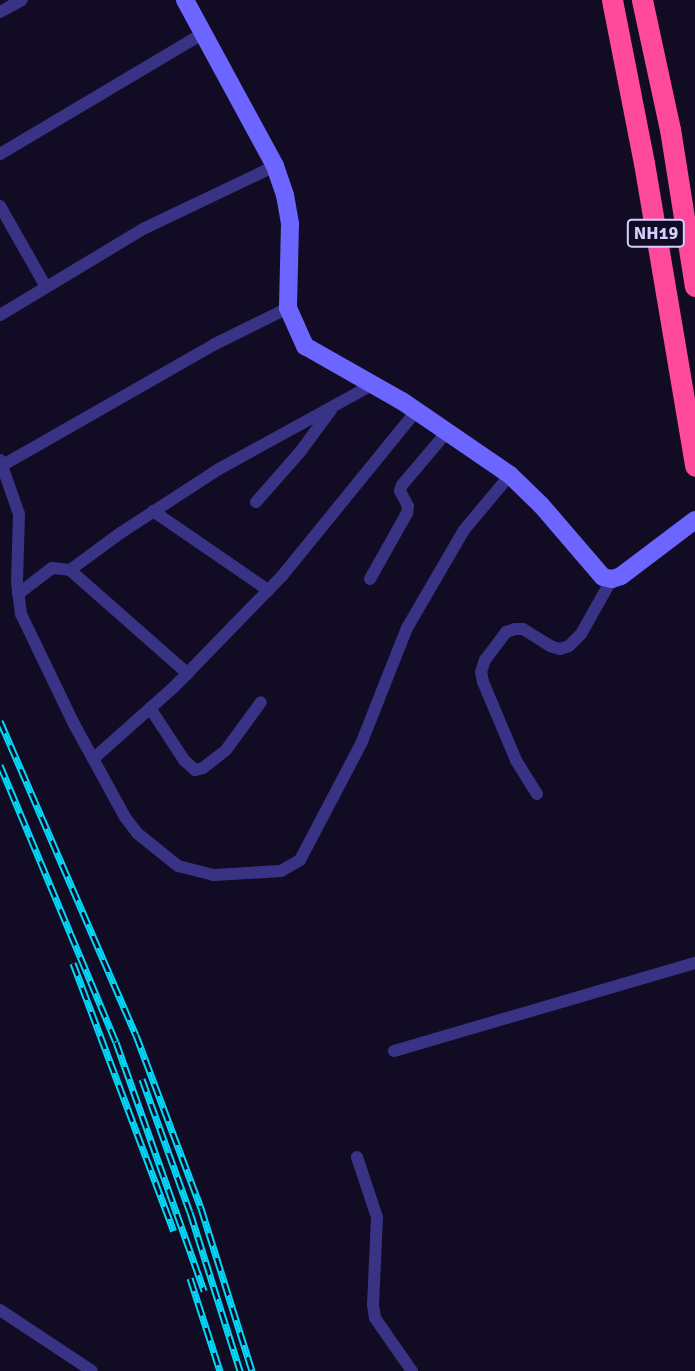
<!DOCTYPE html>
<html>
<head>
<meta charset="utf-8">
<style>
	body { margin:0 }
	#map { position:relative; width:695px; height:1371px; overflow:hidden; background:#110c23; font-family:Signika,sans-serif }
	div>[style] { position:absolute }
	.street>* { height:12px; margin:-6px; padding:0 6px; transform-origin:6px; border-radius:6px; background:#393386 }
	.secondary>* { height:18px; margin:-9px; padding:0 9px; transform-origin:9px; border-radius:9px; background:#6d65ff }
	.highway>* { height:21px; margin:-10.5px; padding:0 10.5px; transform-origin:10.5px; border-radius:10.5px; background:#ff499b }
	.rail>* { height:7px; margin-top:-3.5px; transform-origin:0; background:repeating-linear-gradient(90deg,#110c23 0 13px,#00d9f9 0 26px); box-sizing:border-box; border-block:2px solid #00d9f9 }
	span { translate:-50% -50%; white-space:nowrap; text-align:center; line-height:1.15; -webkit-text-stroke:7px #110c23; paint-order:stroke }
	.shield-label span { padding:2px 5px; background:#110c23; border:2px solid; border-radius:5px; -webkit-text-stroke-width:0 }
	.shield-label { font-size:18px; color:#d5ceff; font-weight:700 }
</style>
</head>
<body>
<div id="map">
	<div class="street">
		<div style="left:0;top:12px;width:25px;rotate:-29deg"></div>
		<div style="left:0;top:154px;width:237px;rotate:-30.7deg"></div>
		<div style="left:0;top:206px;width:93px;rotate:60.4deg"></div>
		<div style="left:0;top:315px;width:169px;rotate:-31deg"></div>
		<div style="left:145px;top:228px;width:144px;rotate:-25.5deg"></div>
		<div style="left:0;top:460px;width:57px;rotate:70.6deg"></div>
		<div style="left:19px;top:514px;width:68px;rotate:91.7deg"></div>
		<div style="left:17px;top:582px;width:32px;rotate:83deg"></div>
		<div style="left:21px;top:614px;width:122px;rotate:64.3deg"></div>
		<div style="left:74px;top:724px;width:106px;rotate:61.3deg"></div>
		<div style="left:125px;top:817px;width:20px;rotate:53deg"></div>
		<div style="left:137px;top:833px;width:53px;rotate:38.8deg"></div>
		<div style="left:178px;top:866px;width:37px;rotate:14deg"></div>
		<div style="left:214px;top:875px;width:67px;rotate:-3.4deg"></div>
		<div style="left:281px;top:871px;width:22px;rotate:-30deg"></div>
		<div style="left:300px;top:860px;width:131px;rotate:-62.3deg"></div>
		<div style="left:361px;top:744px;width:125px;rotate:-68.4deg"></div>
		<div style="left:407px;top:628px;width:113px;rotate:-59.8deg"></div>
		<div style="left:464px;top:530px;width:72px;rotate:-50.1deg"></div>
		<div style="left:3px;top:465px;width:244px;rotate:-29.7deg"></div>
		<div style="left:215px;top:344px;width:81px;rotate:-26.3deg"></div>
		<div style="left:256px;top:502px;width:67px;rotate:-48.7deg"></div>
		<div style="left:300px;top:452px;width:52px;rotate:-53.6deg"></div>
		<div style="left:153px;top:511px;width:140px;rotate:34.5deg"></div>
		<div style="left:70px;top:570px;width:64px;rotate:-36.2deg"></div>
		<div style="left:122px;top:532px;width:116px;rotate:-33deg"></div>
		<div style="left:219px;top:469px;width:175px;rotate:-28.8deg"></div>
		<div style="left:370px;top:579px;width:76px;rotate:-60.7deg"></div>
		<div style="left:407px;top:513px;width:7px;rotate:-82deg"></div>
		<div style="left:408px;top:506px;width:17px;rotate:-118deg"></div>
		<div style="left:400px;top:491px;width:6px;rotate:-72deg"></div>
		<div style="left:402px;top:485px;width:70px;rotate:-49.7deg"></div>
		<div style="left:18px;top:594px;width:43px;rotate:-37.4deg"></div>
		<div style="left:52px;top:568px;width:18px;rotate:6deg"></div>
		<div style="left:70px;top:570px;width:157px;rotate:41.4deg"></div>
		<div style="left:150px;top:708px;width:62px;rotate:56.8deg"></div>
		<div style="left:184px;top:760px;width:15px;rotate:42deg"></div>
		<div style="left:195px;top:770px;width:8px;rotate:-14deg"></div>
		<div style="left:203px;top:768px;width:29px;rotate:-38deg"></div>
		<div style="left:226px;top:750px;width:59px;rotate:-53.9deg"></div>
		<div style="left:93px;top:759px;width:108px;rotate:-41.6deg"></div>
		<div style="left:174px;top:687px;width:155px;rotate:-45.8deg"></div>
		<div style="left:282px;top:576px;width:213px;rotate:-50.9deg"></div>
		<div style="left:537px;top:794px;width:40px;rotate:-122deg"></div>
		<div style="left:516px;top:760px;width:85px;rotate:-112.9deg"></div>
		<div style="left:483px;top:682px;width:10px;rotate:-101deg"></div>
		<div style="left:481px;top:672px;width:13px;rotate:-72deg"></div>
		<div style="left:485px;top:660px;width:35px;rotate:-53deg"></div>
		<div style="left:506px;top:632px;width:9px;rotate:-18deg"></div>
		<div style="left:515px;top:629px;width:8px"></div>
		<div style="left:523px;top:629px;width:32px;rotate:32deg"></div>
		<div style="left:550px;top:646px;width:10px;rotate:17deg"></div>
		<div style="left:560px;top:649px;width:9px;rotate:-18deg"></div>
		<div style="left:569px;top:646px;width:17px;rotate:-45deg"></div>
		<div style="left:581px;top:634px;width:63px;rotate:-60.6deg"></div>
		<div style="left:394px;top:1051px;width:314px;rotate:-16.3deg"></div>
		<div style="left:357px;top:1157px;width:63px;rotate:71.6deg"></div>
		<div style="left:377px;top:1217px;width:88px;rotate:92.6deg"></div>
		<div style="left:373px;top:1305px;width:13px;rotate:81deg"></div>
		<div style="left:375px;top:1318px;width:65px;rotate:55.1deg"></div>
		<div style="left:0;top:1310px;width:110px;rotate:33.5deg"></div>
	</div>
	<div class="secondary">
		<div style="left:185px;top:0;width:189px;rotate:61.5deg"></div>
		<div style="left:275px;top:166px;width:31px;rotate:71deg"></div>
		<div style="left:285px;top:195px;width:29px;rotate:80deg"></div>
		<div style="left:290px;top:224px;width:84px;rotate:91.4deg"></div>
		<div style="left:288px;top:308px;width:42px;rotate:65.9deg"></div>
		<div style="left:305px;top:346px;width:112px;rotate:29.6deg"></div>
		<div style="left:402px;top:401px;width:131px;rotate:34.4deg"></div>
		<div style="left:510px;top:475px;width:43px;rotate:44.1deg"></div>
		<div style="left:541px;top:505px;width:95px;rotate:49.3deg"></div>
		<div style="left:603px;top:577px;width:9px;rotate:13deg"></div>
		<div style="left:612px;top:579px;width:9px;rotate:-18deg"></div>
		<div style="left:621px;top:576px;width:93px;rotate:-37.1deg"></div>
	</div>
	<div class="highway">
		<div style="left:612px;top:0;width:166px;rotate:78.9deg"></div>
		<div style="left:644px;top:163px;width:307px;rotate:80.4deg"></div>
		<div style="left:642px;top:0;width:132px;rotate:77.8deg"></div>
		<div style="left:670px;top:129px;width:159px;rotate:81deg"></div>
	</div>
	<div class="rail">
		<div style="left:0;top:721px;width:342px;rotate:66.6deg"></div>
		<div style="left:136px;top:1035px;width:185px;rotate:69.4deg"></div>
		<div style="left:201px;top:1208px;width:171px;rotate:72.6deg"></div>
		<div style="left:0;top:765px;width:300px;rotate:67.3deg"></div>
		<div style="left:116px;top:1042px;width:264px;rotate:70.5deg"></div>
		<div style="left:73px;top:963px;width:286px;rotate:69.4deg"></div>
		<div style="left:142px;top:1079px;width:141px;rotate:70.2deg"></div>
		<div style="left:190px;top:1212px;width:167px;rotate:72.5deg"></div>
		<div style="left:190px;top:1278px;width:98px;rotate:72.1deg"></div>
	</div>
	<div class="shield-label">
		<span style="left:656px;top:233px">NH19</span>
	</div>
</div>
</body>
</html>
